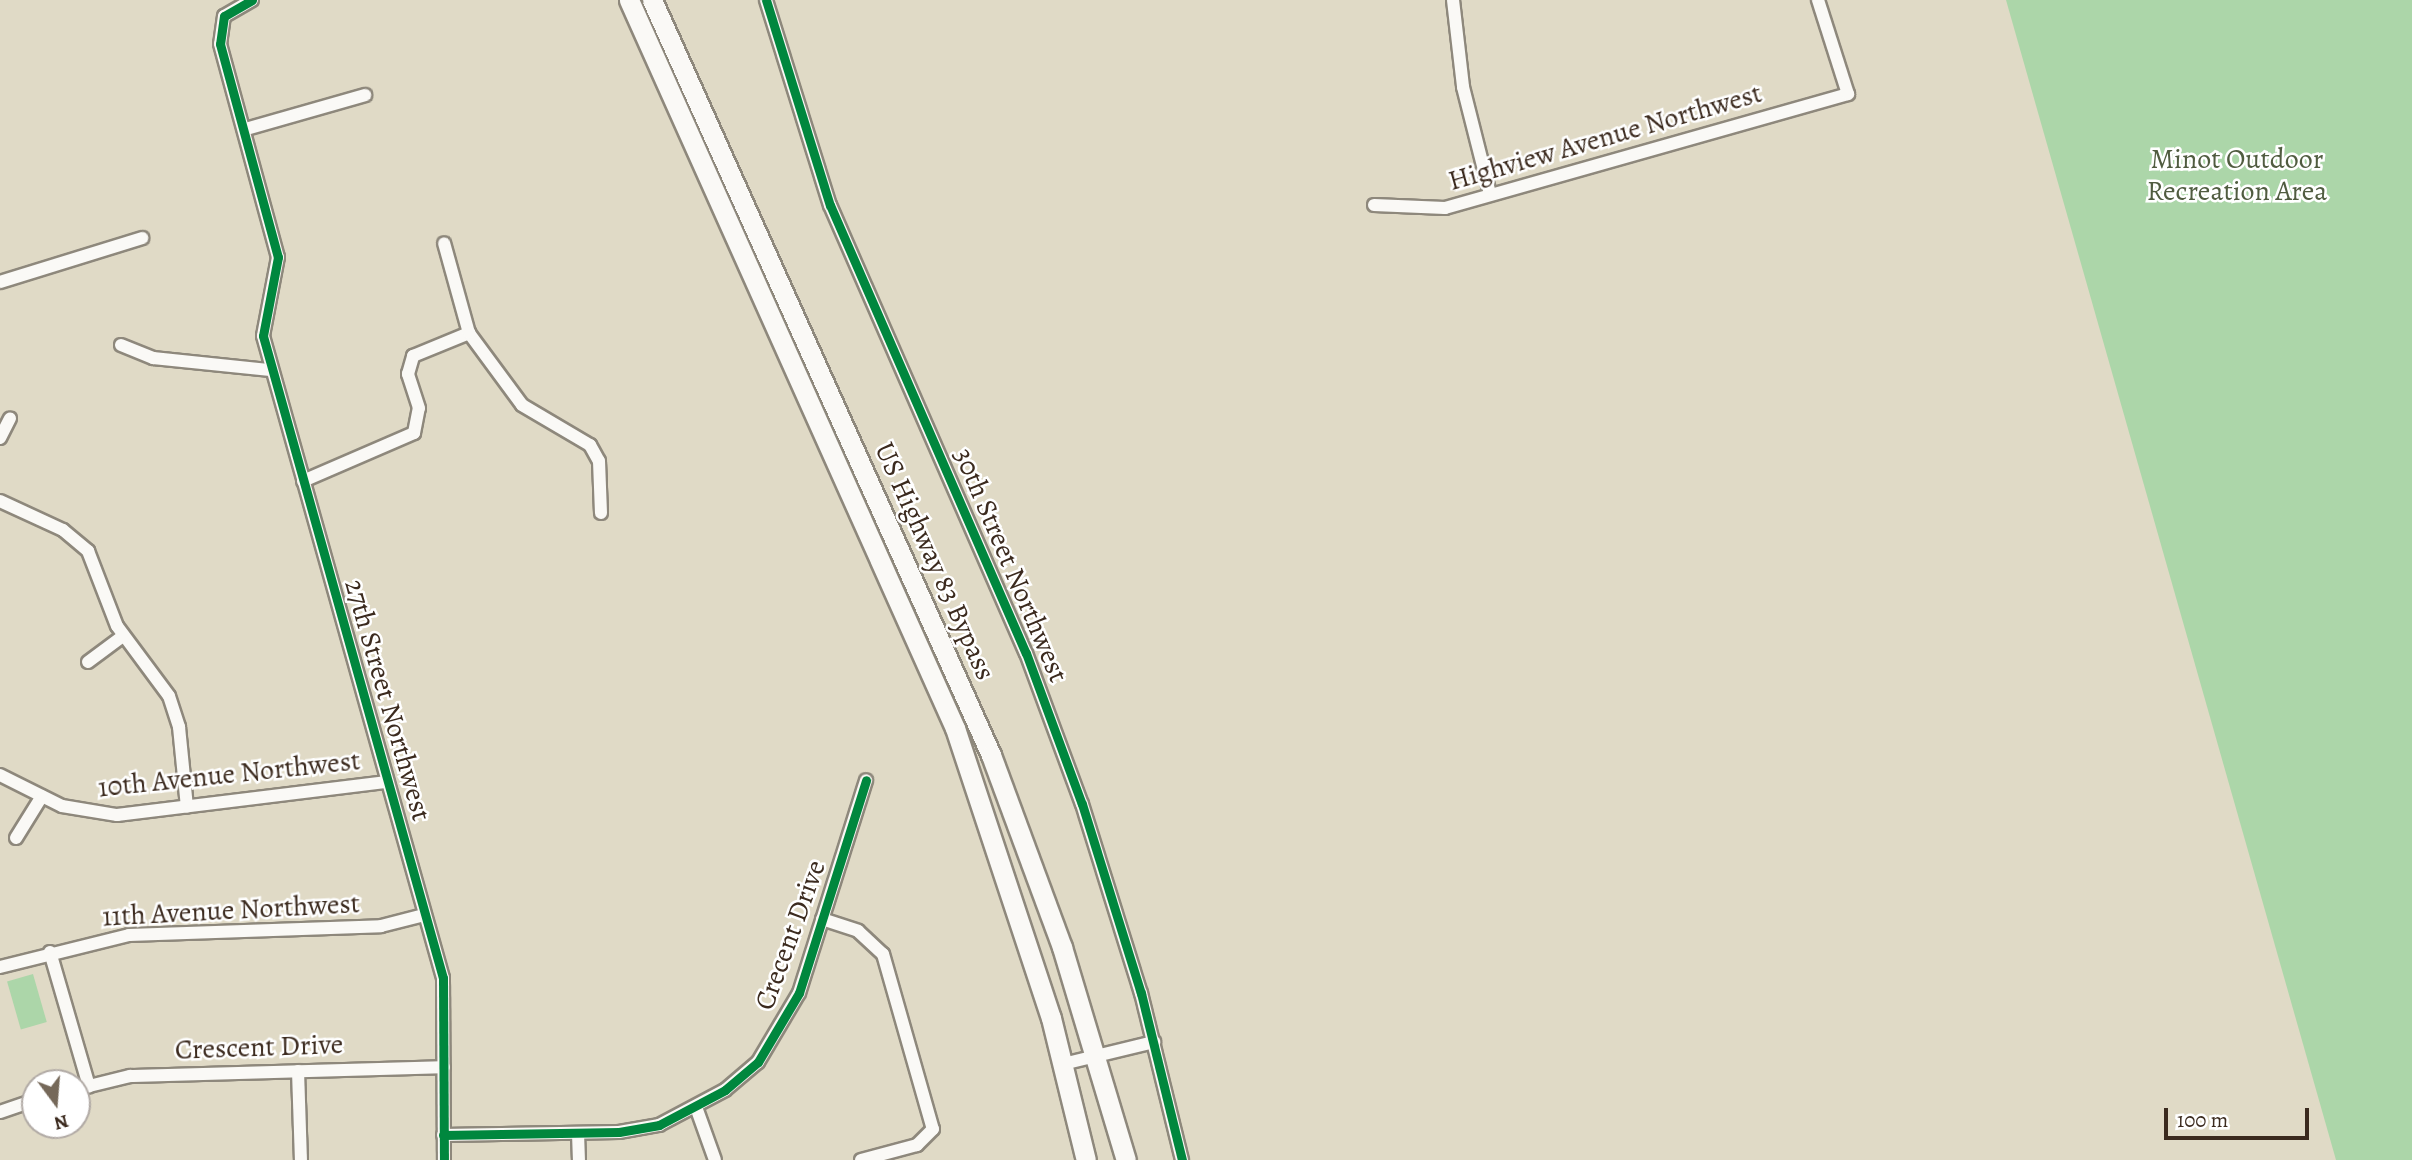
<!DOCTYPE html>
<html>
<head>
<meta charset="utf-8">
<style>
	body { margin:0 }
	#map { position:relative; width:2412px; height:1160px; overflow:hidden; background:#e0dac6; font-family:Alegreya,serif }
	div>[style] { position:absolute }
	.green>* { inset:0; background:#acd6a9; transform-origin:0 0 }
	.roads { filter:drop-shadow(2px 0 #8e887c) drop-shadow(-2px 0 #8e887c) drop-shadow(0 2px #8e887c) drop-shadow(0 -2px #8e887c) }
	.minor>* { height:12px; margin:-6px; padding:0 6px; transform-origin:6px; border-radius:6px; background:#faf9f6 }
	.highway>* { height:19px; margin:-9.5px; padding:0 9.5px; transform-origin:9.5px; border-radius:9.5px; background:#faf9f6 }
	.cycleway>* { height:9px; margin:-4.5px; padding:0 4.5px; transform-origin:4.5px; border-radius:4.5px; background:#00873e }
	span { translate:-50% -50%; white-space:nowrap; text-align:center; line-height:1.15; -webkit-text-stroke:5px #fff; paint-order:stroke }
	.street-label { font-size:28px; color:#3b2a1e }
	.park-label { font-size:28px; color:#505c40 }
	.north { position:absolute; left:21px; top:1069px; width:70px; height:70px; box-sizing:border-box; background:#fff; border:2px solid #b1aaa5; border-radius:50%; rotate:164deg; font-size:19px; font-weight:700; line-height:28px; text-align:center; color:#3b2a1e }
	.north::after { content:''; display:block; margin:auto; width:24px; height:32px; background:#756859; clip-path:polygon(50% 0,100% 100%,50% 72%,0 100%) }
	.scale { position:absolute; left:2164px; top:1108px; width:145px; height:32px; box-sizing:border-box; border:4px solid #3b2a1e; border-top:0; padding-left:9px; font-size:21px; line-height:24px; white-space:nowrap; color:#3b2a1e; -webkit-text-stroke:5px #fff; paint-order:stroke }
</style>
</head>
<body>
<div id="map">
	<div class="green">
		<div style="clip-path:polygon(2006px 0,2412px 0,2412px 1160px,2336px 1160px)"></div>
		<div style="left:33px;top:974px;width:50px;height:27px;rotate:74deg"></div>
	</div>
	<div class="roads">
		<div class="minor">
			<div style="left:252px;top:0;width:32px;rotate:150deg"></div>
			<div style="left:224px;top:16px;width:28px;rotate:98deg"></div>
			<div style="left:220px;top:44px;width:221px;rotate:74.8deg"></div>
			<div style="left:278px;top:257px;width:80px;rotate:100.8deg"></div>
			<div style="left:263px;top:336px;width:667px;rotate:74.34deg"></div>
			<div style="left:443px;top:978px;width:182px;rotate:89.7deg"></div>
			<div style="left:766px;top:0;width:215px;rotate:72.7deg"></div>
			<div style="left:830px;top:205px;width:489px;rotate:66.4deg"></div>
			<div style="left:1026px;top:653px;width:161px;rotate:69.7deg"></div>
			<div style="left:1082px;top:804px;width:198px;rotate:72.7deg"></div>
			<div style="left:1141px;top:993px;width:172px;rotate:76.2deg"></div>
			<div style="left:1453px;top:0;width:88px;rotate:83.4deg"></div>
			<div style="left:1463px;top:87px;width:110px;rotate:75.8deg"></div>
			<div style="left:246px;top:129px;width:124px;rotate:-15.9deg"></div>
			<div style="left:1374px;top:205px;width:71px;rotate:2.4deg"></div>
			<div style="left:1445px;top:208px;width:419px;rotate:-15.8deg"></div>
			<div style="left:1848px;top:94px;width:99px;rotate:-107.7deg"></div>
			<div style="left:0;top:282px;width:149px;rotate:-17.2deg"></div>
			<div style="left:469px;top:333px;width:89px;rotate:53.6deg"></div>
			<div style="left:522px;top:405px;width:79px;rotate:30.5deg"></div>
			<div style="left:590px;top:445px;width:18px;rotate:61deg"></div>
			<div style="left:599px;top:461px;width:52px;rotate:87.8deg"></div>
			<div style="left:121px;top:345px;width:35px;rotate:22deg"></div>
			<div style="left:153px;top:358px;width:118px;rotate:5.9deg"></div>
			<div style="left:0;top:438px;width:22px;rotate:-63deg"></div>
			<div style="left:303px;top:481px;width:121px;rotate:-23.4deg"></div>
			<div style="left:414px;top:433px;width:25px;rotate:-79deg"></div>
			<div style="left:419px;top:408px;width:36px;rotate:-108deg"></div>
			<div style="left:408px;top:374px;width:19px;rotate:-74deg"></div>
			<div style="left:413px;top:356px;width:61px;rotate:-22.3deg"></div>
			<div style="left:469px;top:333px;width:93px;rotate:-105.5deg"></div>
			<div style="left:0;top:501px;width:69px;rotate:24.7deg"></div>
			<div style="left:63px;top:530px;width:33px;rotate:40deg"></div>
			<div style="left:88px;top:551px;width:80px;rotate:68.9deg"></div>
			<div style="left:117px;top:626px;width:87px;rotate:53.4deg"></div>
			<div style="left:169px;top:696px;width:33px;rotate:72deg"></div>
			<div style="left:179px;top:727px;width:80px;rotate:84.3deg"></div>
			<div style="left:88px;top:662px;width:44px;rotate:-36.6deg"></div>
			<div style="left:0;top:775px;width:69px;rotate:26.6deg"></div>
			<div style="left:62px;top:806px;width:56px;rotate:9.3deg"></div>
			<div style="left:117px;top:815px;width:272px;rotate:-7deg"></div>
			<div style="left:16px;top:838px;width:49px;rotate:-58.2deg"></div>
			<div style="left:822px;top:919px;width:38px;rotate:18deg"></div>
			<div style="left:858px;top:931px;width:34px;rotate:43deg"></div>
			<div style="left:883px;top:954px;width:182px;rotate:74.1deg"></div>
			<div style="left:933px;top:1129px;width:23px;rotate:135deg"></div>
			<div style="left:917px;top:1145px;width:58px;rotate:165deg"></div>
			<div style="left:50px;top:952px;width:140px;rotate:73.8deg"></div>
			<div style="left:0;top:967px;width:133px;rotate:-13.9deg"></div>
			<div style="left:129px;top:935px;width:252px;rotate:-2deg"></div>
			<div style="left:381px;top:926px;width:44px;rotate:-14.3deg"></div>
			<div style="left:1063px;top:1064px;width:94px;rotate:-13.6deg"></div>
			<div style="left:298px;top:1071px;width:89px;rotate:88.1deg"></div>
			<div style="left:77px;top:1089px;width:55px;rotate:-13.8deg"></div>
			<div style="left:130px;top:1076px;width:314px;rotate:-1.6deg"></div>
			<div style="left:696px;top:1107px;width:56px;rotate:70.3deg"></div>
			<div style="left:0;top:1112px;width:37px;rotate:-19deg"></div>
			<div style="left:578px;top:1133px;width:27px;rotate:88deg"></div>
			<div style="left:443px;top:1135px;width:176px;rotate:-1deg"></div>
			<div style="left:619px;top:1132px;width:41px;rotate:-9.9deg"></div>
			<div style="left:659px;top:1125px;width:75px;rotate:-27.9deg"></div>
			<div style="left:725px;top:1090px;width:43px;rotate:-40.3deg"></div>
			<div style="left:758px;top:1062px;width:80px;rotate:-59.3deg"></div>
			<div style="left:799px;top:993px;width:223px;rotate:-72.5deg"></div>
		</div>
		<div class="highway">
			<div style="left:629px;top:0;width:798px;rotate:65.88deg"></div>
			<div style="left:955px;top:728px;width:305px;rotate:71.7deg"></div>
			<div style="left:1051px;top:1018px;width:146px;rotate:76.2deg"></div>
			<div style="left:652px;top:0;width:828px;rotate:65.82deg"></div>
			<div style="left:991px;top:755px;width:205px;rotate:69.7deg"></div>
			<div style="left:1062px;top:947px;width:222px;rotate:73.3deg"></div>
		</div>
	</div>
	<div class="cycleway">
		<div style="left:252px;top:0;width:32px;rotate:150deg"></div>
		<div style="left:224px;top:16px;width:28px;rotate:98deg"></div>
		<div style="left:220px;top:44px;width:221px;rotate:74.8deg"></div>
		<div style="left:278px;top:257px;width:80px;rotate:100.8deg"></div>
		<div style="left:263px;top:336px;width:667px;rotate:74.34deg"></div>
		<div style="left:443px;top:978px;width:182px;rotate:89.7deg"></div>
		<div style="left:766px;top:0;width:215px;rotate:72.7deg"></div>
		<div style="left:830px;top:205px;width:489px;rotate:66.4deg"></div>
		<div style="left:1026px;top:653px;width:161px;rotate:69.7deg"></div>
		<div style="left:1082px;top:804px;width:198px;rotate:72.7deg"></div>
		<div style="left:1141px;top:993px;width:172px;rotate:76.2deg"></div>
		<div style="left:443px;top:1135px;width:176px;rotate:-1deg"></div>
		<div style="left:619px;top:1132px;width:41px;rotate:-9.9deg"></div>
		<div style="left:659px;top:1125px;width:75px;rotate:-27.9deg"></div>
		<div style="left:725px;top:1090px;width:43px;rotate:-40.3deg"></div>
		<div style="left:758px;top:1062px;width:80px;rotate:-59.3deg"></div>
		<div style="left:799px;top:993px;width:223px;rotate:-72.5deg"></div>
	</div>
	<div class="street-label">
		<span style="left:1605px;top:137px;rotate:-16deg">Highview Avenue Northwest</span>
		<span style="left:935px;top:561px;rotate:66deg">US Highway 83 Bypass</span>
		<span style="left:1011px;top:565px;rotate:67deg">30th Street Northwest</span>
		<span style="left:388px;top:700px;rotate:74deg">27th Street Northwest</span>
		<span style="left:229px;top:774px;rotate:-6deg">10th Avenue Northwest</span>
		<span style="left:231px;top:910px;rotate:-3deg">11th Avenue Northwest</span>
		<span style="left:790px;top:935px;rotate:-70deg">Crecent Drive</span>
		<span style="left:259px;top:1047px;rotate:-2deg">Crescent Drive</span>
	</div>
	<div class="park-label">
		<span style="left:2237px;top:175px">Minot Outdoor<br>Recreation Area</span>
	</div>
	<div class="north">N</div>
	<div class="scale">100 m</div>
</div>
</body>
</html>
